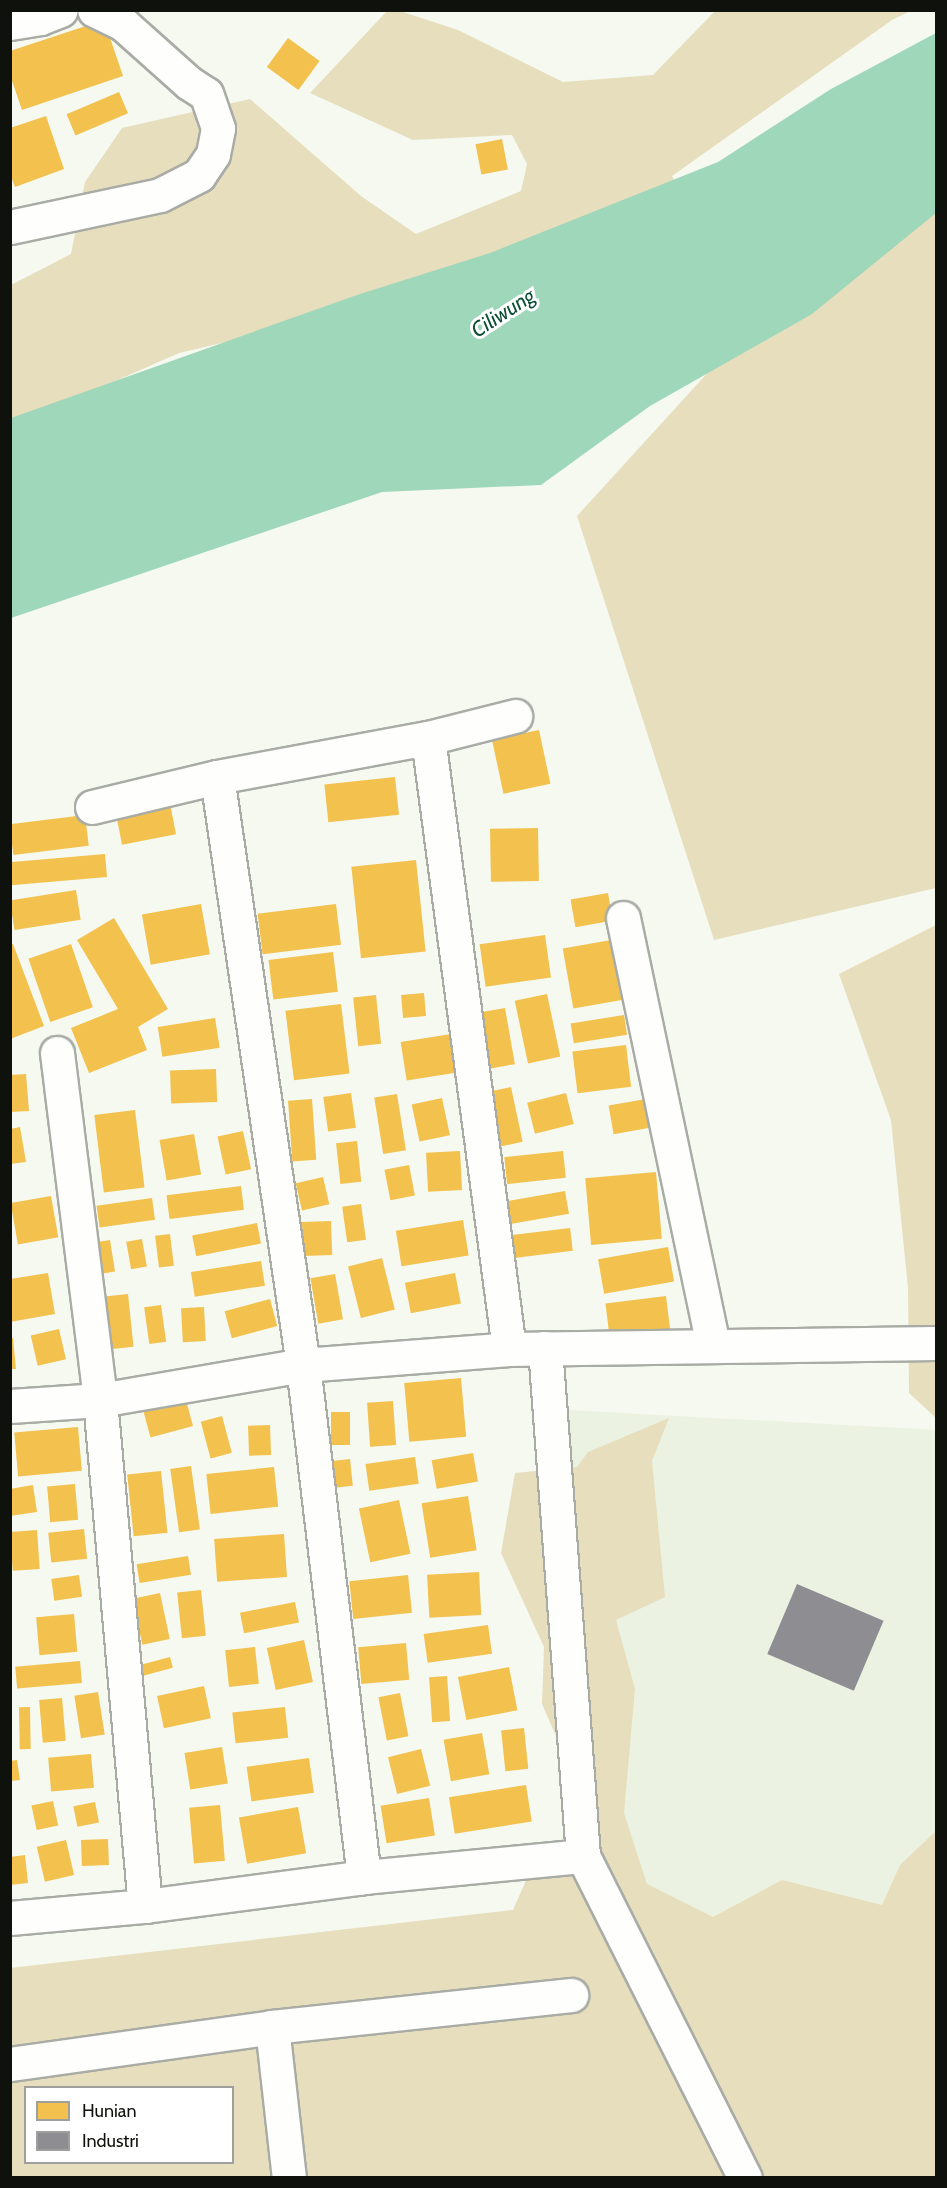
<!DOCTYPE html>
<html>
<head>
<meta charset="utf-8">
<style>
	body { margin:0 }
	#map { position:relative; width:947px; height:2188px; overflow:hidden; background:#f5f9f0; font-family:Cabin,sans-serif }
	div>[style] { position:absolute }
	.built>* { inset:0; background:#ecf2e1 }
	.green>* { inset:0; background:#e7debd }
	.water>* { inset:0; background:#9ed7b9 }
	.homes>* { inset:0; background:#f2c14e; transform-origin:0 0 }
	.industry>* { inset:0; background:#8d8d92; transform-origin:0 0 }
	.roads { filter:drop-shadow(2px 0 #a9aca5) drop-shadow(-2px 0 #a9aca5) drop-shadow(0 2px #a9aca5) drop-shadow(0 -2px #a9aca5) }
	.minor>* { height:33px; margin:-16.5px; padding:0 16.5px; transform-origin:16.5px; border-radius:16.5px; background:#fefefd }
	span { translate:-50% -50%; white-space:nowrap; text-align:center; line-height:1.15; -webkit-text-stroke:6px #fff; paint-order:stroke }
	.water-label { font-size:21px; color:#0d4f35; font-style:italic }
	.frame { position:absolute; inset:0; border:12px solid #0f120c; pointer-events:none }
	.legend { position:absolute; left:24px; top:2086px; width:210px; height:78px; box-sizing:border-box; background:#fff; border:2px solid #9fa09e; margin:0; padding:8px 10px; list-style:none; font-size:18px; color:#0f120c }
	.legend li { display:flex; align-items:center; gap:12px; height:30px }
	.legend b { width:30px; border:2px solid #9fa09e }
</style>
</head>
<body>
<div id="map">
	<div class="built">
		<div style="clip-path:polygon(evenodd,568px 1410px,936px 1430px,936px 2177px,11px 2178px,11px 2015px,611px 1902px,568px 1410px,26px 2088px,232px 2088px,232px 2162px,26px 2162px,26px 2088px)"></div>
	</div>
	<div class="green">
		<div style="clip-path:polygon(387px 11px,400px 11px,458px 30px,563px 82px,653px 75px,715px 11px,911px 11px,892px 20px,672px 176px,676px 183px,447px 290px,179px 353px,11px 427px,11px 285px,71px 254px,85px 182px,122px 128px,250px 99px,361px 196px,416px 234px,521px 191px,527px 164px,512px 135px,413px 140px,310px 93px)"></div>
		<div style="clip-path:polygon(869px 196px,936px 210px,936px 888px,714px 940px,577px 516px)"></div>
		<div style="clip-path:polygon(936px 925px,936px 1418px,909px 1393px,908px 1288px,891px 1120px,839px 974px)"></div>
		<div style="clip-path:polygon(evenodd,669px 1418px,652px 1461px,665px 1597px,616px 1620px,635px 1689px,624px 1813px,647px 1884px,713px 1917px,782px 1880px,882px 1905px,900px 1865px,936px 1831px,936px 2177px,11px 2177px,10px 1968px,513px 1910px,531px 1869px,578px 1860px,573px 1775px,542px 1704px,544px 1647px,501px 1553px,515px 1473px,577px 1467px,588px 1452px,669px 1418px,26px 2088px,232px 2088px,232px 2162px,26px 2162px,26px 2088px)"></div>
	</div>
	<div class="water">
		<div style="clip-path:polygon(936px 33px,936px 213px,812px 314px,650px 406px,541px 485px,382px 492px,11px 618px,11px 418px,357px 295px,490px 253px,718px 162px,831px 89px)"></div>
	</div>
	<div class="homes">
		<div style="clip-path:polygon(104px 20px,123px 76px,22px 110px,10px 75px,10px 51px)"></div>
		<div style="left:288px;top:38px;width:39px;height:36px;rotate:36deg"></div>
		<div style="left:119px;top:92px;width:23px;height:57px;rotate:67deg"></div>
		<div style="clip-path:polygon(46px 116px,64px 169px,15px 187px,10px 174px,10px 128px)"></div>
		<div style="left:502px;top:139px;width:31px;height:27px;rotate:79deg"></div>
		<div style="left:539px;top:730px;width:55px;height:48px;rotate:78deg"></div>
		<div style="left:395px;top:777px;width:38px;height:71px;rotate:84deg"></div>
		<div style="left:168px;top:793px;width:42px;height:55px;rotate:79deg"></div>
		<div style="left:85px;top:815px;width:31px;height:76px;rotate:83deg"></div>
		<div style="left:538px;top:828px;width:53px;height:48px;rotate:89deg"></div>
		<div style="left:105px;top:854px;width:23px;height:96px;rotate:85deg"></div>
		<div style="left:416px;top:860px;width:92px;height:65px;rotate:84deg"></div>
		<div style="left:76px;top:890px;width:30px;height:67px;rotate:81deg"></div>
		<div style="left:608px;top:893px;width:28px;height:38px;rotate:80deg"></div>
		<div style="left:201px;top:904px;width:51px;height:60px;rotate:80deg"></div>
		<div style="left:336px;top:904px;width:41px;height:79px;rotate:83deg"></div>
		<div style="clip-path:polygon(114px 918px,168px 1009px,138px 1027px,147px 1050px,89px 1073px,71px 1028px,118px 1009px,77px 940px)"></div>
		<div style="left:545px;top:935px;width:43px;height:66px;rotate:82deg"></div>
		<div style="left:611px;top:940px;width:61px;height:49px;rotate:80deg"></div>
		<div style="clip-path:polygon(13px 944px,44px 1026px,10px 1039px,10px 945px)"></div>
		<div style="left:71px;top:944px;width:67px;height:45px;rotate:71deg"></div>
		<div style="left:333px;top:952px;width:40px;height:65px;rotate:83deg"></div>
		<div style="left:424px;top:993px;width:23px;height:23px;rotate:85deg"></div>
		<div style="left:547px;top:994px;width:64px;height:33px;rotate:78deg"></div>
		<div style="left:376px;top:995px;width:49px;height:23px;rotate:84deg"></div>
		<div style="left:341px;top:1004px;width:70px;height:56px;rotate:83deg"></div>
		<div style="left:505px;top:1008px;width:57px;height:26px;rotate:80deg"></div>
		<div style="left:624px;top:1015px;width:20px;height:54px;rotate:81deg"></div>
		<div style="left:215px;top:1018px;width:30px;height:58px;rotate:81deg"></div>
		<div style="left:451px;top:1034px;width:39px;height:51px;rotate:81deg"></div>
		<div style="left:626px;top:1045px;width:42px;height:54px;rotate:83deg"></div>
		<div style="left:216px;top:1069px;width:33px;height:46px;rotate:88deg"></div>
		<div style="clip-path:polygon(26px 1074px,29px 1111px,10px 1112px,10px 1075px)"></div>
		<div style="left:511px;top:1087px;width:56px;height:23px;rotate:78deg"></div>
		<div style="left:351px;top:1093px;width:35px;height:28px;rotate:82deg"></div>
		<div style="left:566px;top:1093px;width:32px;height:40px;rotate:76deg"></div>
		<div style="left:397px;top:1094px;width:57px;height:23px;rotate:81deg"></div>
		<div style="left:442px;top:1098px;width:38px;height:31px;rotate:78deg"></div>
		<div style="left:312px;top:1099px;width:61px;height:24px;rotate:86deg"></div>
		<div style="left:646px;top:1099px;width:29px;height:38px;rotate:80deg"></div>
		<div style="left:135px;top:1110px;width:78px;height:41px;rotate:83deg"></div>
		<div style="clip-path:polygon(20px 1127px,26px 1162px,10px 1164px,10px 1129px)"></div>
		<div style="left:243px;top:1131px;width:39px;height:26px;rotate:78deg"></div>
		<div style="left:194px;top:1134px;width:41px;height:35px;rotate:80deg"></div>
		<div style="left:357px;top:1141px;width:41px;height:21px;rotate:84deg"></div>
		<div style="left:460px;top:1151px;width:39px;height:34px;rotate:87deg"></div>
		<div style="left:563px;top:1151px;width:27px;height:59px;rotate:84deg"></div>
		<div style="left:409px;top:1165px;width:31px;height:25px;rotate:79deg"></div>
		<div style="left:656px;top:1172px;width:67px;height:71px;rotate:85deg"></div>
		<div style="left:323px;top:1177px;width:28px;height:28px;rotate:77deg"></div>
		<div style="left:241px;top:1186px;width:24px;height:75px;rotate:83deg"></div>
		<div style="left:565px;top:1191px;width:23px;height:61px;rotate:80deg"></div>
		<div style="left:51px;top:1196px;width:42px;height:41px;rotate:80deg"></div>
		<div style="left:152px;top:1198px;width:22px;height:56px;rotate:82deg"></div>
		<div style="left:361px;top:1204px;width:36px;height:19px;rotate:82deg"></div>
		<div style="left:463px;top:1220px;width:36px;height:68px;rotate:81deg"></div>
		<div style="left:331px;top:1221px;width:34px;height:29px;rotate:88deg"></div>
		<div style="left:257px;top:1223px;width:21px;height:66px;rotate:79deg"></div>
		<div style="left:570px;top:1228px;width:23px;height:63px;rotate:83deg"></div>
		<div style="left:170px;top:1234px;width:32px;height:15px;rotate:83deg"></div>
		<div style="left:142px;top:1239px;width:28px;height:16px;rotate:80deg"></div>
		<div style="left:110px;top:1240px;width:32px;height:17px;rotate:81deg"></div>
		<div style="left:668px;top:1247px;width:35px;height:71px;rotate:80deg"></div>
		<div style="left:382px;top:1258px;width:53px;height:35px;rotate:76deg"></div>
		<div style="left:261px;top:1261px;width:25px;height:71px;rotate:81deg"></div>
		<div style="clip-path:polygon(48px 1273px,55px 1314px,10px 1322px,10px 1279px)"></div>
		<div style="left:455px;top:1273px;width:31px;height:51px;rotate:79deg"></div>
		<div style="left:335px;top:1274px;width:46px;height:25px;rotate:80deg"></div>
		<div style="left:128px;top:1294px;width:53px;height:26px;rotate:84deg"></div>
		<div style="left:666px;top:1296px;width:34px;height:61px;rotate:83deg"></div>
		<div style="left:270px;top:1299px;width:28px;height:47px;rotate:75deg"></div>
		<div style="left:161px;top:1305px;width:37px;height:17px;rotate:82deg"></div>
		<div style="left:204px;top:1307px;width:34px;height:23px;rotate:87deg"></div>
		<div style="left:59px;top:1329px;width:31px;height:29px;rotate:77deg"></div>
		<div style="clip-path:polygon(10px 1338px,13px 1338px,16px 1369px,10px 1369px)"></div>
		<div style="left:461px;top:1378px;width:59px;height:57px;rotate:85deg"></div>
		<div style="left:186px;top:1400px;width:27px;height:44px;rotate:75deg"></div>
		<div style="left:393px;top:1401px;width:44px;height:26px;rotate:86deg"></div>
		<div style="left:331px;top:1412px;width:19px;height:33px"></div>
		<div style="left:222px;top:1416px;width:38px;height:22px;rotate:75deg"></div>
		<div style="left:270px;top:1425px;width:30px;height:22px;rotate:88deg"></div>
		<div style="left:78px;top:1427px;width:44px;height:64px;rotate:85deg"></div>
		<div style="left:473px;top:1453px;width:29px;height:42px;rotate:80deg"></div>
		<div style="left:415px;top:1457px;width:27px;height:50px;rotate:82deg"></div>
		<div style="left:350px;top:1459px;width:27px;height:18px;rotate:84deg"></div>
		<div style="left:191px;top:1466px;width:64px;height:21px;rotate:82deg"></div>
		<div style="left:274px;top:1467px;width:40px;height:68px;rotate:84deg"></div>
		<div style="left:161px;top:1471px;width:62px;height:34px;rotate:84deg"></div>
		<div style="left:75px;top:1484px;width:36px;height:28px;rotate:85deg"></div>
		<div style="clip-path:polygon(33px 1485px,37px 1512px,10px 1516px,10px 1489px)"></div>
		<div style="left:468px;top:1496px;width:55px;height:47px;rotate:81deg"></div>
		<div style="left:399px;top:1500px;width:55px;height:41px;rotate:78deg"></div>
		<div style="left:84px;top:1529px;width:30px;height:36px;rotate:84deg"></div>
		<div style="left:37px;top:1530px;width:39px;height:27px;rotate:86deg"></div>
		<div style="left:284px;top:1534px;width:43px;height:70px;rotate:86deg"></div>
		<div style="left:188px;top:1556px;width:19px;height:52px;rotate:81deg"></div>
		<div style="left:479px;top:1572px;width:43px;height:52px;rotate:87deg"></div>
		<div style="left:79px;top:1575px;width:22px;height:28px;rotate:82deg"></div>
		<div style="left:408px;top:1575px;width:38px;height:59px;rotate:84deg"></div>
		<div style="left:201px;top:1590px;width:46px;height:24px;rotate:84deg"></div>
		<div style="left:160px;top:1593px;width:47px;height:28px;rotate:78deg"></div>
		<div style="left:295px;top:1602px;width:21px;height:56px;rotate:79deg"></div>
		<div style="left:74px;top:1614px;width:38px;height:38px;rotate:85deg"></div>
		<div style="left:488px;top:1625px;width:29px;height:65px;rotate:82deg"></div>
		<div style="left:304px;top:1640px;width:43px;height:38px;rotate:78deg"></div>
		<div style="left:406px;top:1643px;width:37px;height:48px;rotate:85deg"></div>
		<div style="left:255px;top:1647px;width:37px;height:30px;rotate:84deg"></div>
		<div style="left:170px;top:1657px;width:11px;height:30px;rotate:75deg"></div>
		<div style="left:80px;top:1661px;width:22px;height:65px;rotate:85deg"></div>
		<div style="left:509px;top:1667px;width:44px;height:52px;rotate:79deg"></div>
		<div style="left:447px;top:1676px;width:45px;height:18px;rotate:86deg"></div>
		<div style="left:204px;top:1686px;width:33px;height:48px;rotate:78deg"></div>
		<div style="left:98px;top:1692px;width:43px;height:24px;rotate:81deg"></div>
		<div style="left:400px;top:1693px;width:44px;height:22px;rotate:79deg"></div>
		<div style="left:62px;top:1698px;width:43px;height:23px;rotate:85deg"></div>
		<div style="left:30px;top:1707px;width:42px;height:11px;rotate:89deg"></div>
		<div style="left:285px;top:1707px;width:31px;height:53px;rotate:84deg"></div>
		<div style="left:524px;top:1728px;width:41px;height:23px;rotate:84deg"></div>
		<div style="left:482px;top:1733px;width:42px;height:39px;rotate:80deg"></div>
		<div style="left:222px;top:1747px;width:37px;height:38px;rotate:81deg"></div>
		<div style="left:421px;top:1749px;width:38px;height:34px;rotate:76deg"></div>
		<div style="left:91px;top:1754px;width:34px;height:43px;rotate:85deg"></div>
		<div style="left:309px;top:1758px;width:35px;height:63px;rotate:82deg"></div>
		<div style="clip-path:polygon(17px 1760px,20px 1780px,10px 1781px,10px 1761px)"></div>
		<div style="left:526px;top:1785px;width:37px;height:78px;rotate:81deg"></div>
		<div style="left:429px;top:1798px;width:38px;height:49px;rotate:81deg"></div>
		<div style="left:53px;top:1801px;width:25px;height:22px;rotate:78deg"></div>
		<div style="left:95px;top:1802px;width:21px;height:22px;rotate:79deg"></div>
		<div style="left:220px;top:1805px;width:56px;height:31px;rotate:85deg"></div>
		<div style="left:298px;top:1807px;width:47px;height:60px;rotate:80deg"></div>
		<div style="left:108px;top:1839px;width:26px;height:27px;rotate:88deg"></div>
		<div style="left:66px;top:1840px;width:36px;height:30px;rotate:77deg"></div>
		<div style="clip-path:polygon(25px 1855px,28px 1883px,10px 1885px,10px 1857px)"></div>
	</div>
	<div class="industry">
		<div style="left:797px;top:1584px;width:94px;height:76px;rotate:23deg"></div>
	</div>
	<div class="roads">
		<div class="minor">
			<div style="left:10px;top:23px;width:30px;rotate:-9deg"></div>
			<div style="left:40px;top:18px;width:22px;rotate:-21deg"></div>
			<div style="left:10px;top:227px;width:153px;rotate:-12deg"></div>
			<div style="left:160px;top:195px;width:44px;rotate:-27.1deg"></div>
			<div style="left:199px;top:175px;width:25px;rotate:-56deg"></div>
			<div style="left:213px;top:154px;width:26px;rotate:-79deg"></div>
			<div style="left:218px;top:128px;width:36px;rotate:-109deg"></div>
			<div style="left:206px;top:94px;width:20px;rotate:-147deg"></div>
			<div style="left:189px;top:83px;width:89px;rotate:-138.2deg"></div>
			<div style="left:123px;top:24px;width:32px;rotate:-154deg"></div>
			<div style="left:428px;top:738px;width:616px;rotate:82.45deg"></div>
			<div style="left:217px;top:777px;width:594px;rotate:81.68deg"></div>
			<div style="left:303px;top:1365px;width:516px;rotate:83.21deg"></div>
			<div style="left:92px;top:807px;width:129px;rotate:-13.5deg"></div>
			<div style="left:217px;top:777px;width:215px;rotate:-10.5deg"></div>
			<div style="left:428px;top:738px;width:90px;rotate:-14.2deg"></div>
			<div style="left:623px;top:918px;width:437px;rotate:78.1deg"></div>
			<div style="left:57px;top:1053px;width:350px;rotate:82.9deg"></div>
			<div style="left:100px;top:1400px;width:508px;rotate:84.92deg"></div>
			<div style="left:545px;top:1348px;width:509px;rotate:85.72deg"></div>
			<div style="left:583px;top:1856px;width:360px;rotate:63.3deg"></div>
			<div style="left:10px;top:1406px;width:90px;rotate:-3.8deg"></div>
			<div style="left:100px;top:1400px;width:206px;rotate:-9.8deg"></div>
			<div style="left:303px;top:1365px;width:207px;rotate:-4.4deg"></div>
			<div style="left:509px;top:1349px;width:427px;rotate:-0.8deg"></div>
			<div style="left:10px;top:1918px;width:136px;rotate:-5.1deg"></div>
			<div style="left:145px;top:1906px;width:221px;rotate:-7.5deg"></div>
			<div style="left:364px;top:1877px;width:220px;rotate:-5.5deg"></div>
			<div style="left:272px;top:2027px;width:152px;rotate:83.6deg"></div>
			<div style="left:10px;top:2064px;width:265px;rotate:-8deg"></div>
			<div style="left:272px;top:2027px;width:301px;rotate:-6.1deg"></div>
		</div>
	</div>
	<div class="water-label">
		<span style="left:503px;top:313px;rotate:-33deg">Ciliwung</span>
	</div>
	<div class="frame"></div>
	<ul class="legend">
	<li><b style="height:16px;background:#f2c14e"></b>Hunian</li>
	<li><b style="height:16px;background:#8d8d92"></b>Industri</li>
	</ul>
</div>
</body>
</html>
